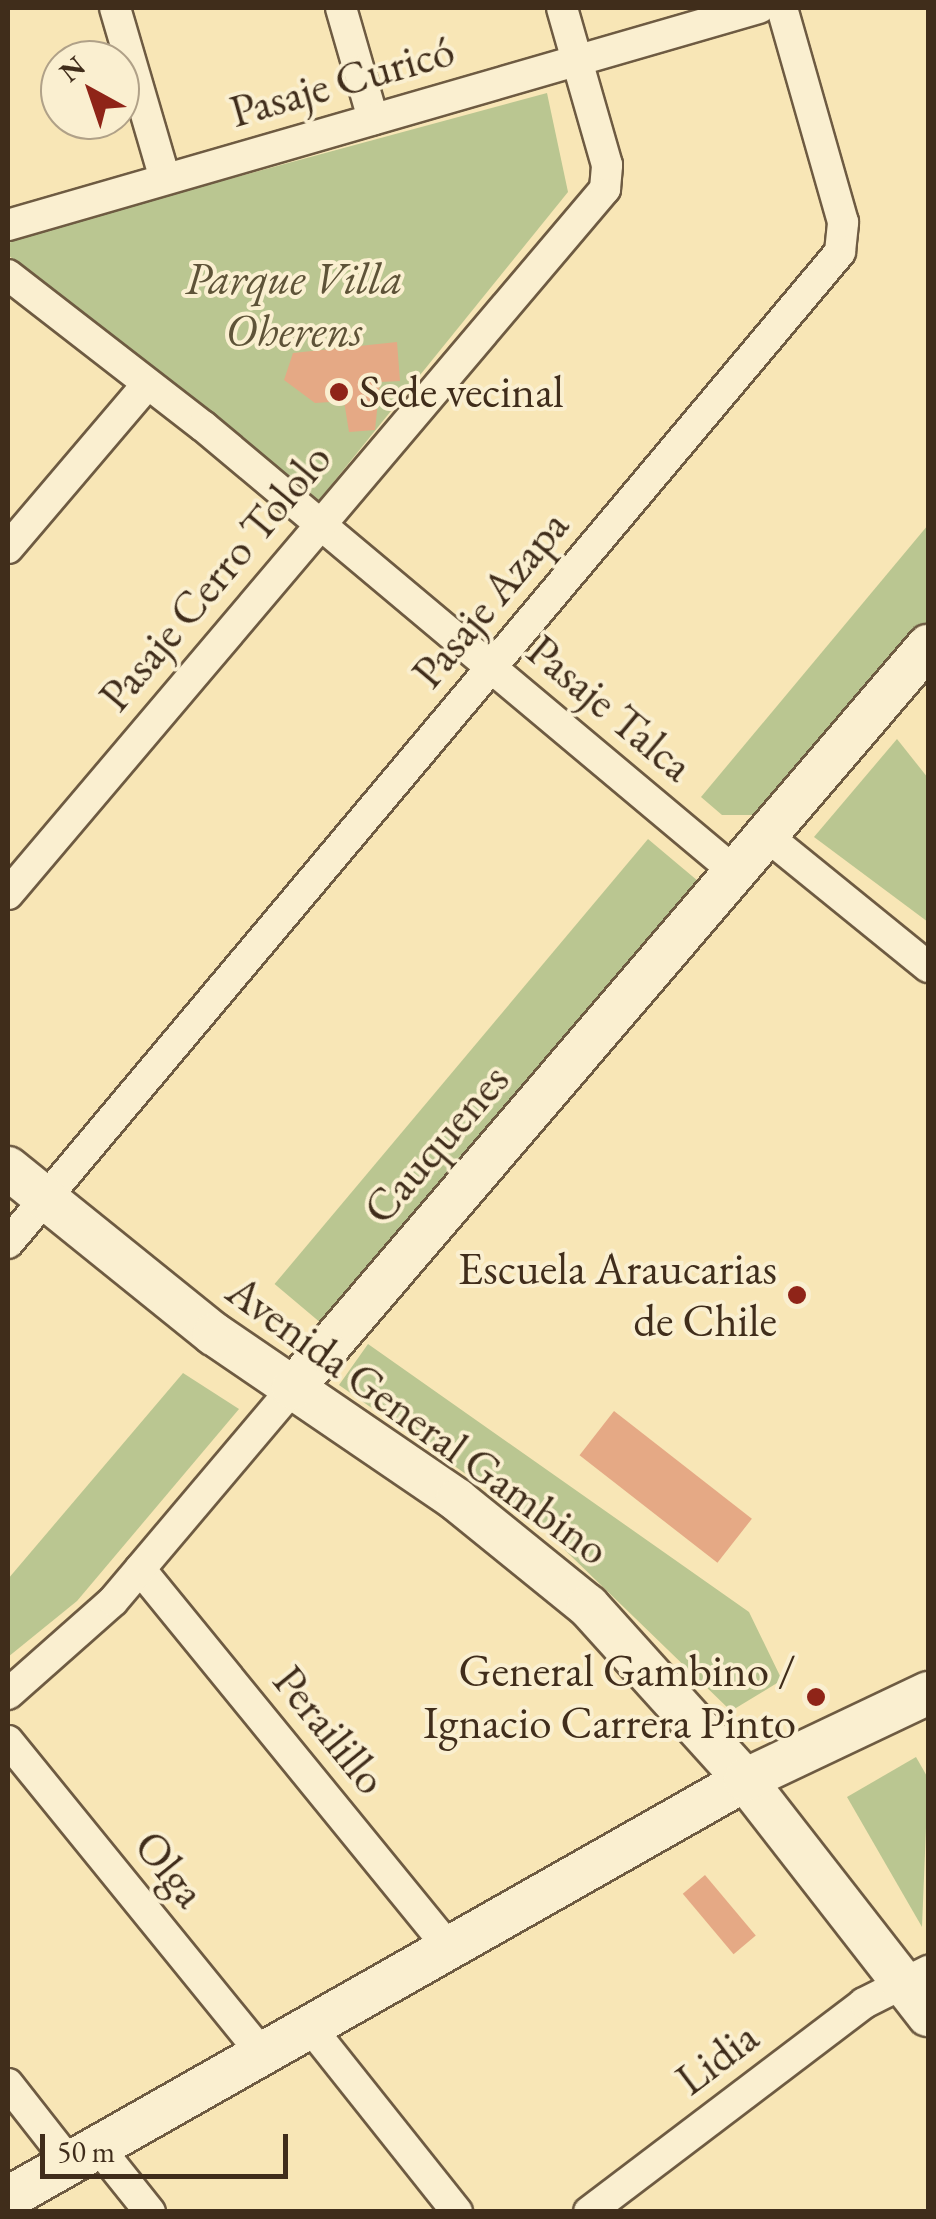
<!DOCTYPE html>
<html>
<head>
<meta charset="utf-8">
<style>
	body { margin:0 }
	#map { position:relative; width:936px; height:2219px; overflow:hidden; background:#f8e6b6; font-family:"EB Garamond",serif }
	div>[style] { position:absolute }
	.green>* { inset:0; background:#bac691; transform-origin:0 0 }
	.building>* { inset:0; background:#e5a985; transform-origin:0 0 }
	.roads { filter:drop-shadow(2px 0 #6e5b42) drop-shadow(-2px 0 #6e5b42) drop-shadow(0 2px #6e5b42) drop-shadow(0 -2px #6e5b42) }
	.street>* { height:30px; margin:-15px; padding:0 15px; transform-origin:15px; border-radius:15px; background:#faefd0 }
	.secondary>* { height:42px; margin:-21px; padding:0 21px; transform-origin:21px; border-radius:21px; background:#faefd0 }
	.dots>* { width:28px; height:28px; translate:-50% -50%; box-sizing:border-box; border:5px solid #faefd0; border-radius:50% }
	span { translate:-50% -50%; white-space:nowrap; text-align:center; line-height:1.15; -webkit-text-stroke:8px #faefd0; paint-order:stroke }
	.street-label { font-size:45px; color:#402d1b }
	.park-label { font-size:45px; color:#5e5338; font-style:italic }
	.poi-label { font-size:45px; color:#402d1b }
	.left { translate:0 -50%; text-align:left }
	.right { translate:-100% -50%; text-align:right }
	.frame { position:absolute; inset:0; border:10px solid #402d1b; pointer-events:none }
	.north { position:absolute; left:40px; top:40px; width:100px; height:100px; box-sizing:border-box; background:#faefd0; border:2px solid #b0a188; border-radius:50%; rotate:320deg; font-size:28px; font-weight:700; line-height:40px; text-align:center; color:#402d1b }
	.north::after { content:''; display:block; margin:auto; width:35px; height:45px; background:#8f2418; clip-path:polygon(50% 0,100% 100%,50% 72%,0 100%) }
	.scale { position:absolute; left:40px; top:2134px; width:248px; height:45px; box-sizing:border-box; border:5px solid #402d1b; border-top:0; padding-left:12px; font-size:30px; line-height:35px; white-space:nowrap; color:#402d1b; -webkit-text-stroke:8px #faefd0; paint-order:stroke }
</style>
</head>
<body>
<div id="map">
	<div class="green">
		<div style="clip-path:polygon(547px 93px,568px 192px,315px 505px,8px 255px,11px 238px)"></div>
		<div style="clip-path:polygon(928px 525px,928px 626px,770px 815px,722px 815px,701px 797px)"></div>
		<div style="clip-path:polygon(897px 739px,928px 778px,928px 922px,814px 837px)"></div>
		<div style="left:648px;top:839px;width:71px;height:581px;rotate:40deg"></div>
		<div style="clip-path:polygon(368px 1344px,749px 1612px,782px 1680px,731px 1711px,540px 1526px,339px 1385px)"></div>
		<div style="clip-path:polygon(183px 1373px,239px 1409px,77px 1601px,8px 1657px,8px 1579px)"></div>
		<div style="clip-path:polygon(916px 1757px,928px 1778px,922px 1927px,847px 1797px)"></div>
	</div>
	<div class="building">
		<div style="clip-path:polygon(397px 342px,400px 381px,380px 382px,375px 430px,349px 432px,344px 401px,315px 403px,284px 380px,293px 353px)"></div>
		<div style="left:614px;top:1411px;width:175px;height:56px;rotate:38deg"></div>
		<div style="left:705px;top:1875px;width:79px;height:29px;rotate:50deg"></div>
	</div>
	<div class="roads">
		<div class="street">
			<div style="left:115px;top:8px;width:178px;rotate:73.7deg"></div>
			<div style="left:341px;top:8px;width:116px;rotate:73.9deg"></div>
			<div style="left:8px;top:225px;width:782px;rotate:-16.12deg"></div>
			<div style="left:8px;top:275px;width:247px;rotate:37.8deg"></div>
			<div style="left:203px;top:426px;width:694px;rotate:39.97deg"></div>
			<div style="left:8px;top:548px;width:210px;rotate:-49.6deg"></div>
			<div style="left:767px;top:836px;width:208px;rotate:39.1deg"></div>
			<div style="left:8px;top:894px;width:924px;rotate:-49.74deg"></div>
			<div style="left:605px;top:189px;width:24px;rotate:-85deg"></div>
			<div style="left:607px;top:165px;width:163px;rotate:-106deg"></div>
			<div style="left:8px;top:1243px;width:1294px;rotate:-49.98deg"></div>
			<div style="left:840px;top:252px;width:30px;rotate:-84deg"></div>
			<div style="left:843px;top:222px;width:223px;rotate:-105.9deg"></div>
			<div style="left:140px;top:1569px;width:489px;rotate:50.8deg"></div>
			<div style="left:8px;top:1694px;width:140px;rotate:-41.5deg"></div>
			<div style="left:113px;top:1601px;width:279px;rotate:-49.8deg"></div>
			<div style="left:8px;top:1741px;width:403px;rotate:50.9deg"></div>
			<div style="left:310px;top:2027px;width:236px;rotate:51.5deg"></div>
			<div style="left:8px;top:2084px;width:100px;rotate:51.9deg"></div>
			<div style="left:98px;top:2147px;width:83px;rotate:51.3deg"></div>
			<div style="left:589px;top:2212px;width:345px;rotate:-37.2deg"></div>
			<div style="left:864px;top:2003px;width:72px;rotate:-26.6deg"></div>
		</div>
		<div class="secondary">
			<div style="left:8px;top:1168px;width:265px;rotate:38.9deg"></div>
			<div style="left:214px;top:1334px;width:294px;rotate:34.3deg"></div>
			<div style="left:457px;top:1500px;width:169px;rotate:39deg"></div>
			<div style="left:588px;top:1606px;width:234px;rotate:47.9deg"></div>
			<div style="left:745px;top:1780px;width:298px;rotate:52.1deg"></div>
			<div style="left:293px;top:1388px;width:977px;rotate:-49.44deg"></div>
			<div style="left:8px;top:2198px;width:847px;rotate:-29.56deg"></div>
			<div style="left:745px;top:1780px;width:203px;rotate:-25.4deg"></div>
		</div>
	</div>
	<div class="dots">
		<div style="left:339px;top:392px;background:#8f2418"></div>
		<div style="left:797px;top:1295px;background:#8f2418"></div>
		<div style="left:816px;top:1697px;background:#8f2418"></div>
	</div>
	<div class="street-label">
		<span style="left:342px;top:81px;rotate:-16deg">Pasaje Curicó</span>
		<span style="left:215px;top:577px;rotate:-50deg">Pasaje Cerro Tololo</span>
		<span style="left:490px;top:599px;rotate:-50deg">Pasaje Azapa</span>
		<span style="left:610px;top:708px;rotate:40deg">Pasaje Talca</span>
		<span style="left:436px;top:1144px;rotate:-49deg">Cauquenes</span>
		<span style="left:418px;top:1420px;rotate:36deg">Avenida General Gambino</span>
		<span style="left:330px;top:1730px;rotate:51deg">Perailillo</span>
		<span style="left:170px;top:1869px;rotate:51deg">Olga</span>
		<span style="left:717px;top:2058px;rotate:-37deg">Lidia</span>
	</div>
	<div class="park-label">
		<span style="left:294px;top:305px">Parque Villa<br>Oherens</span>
	</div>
	<div class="poi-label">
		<span class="left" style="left:359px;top:392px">Sede vecinal</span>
		<span class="right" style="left:777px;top:1295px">Escuela Araucarias<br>de Chile</span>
		<span class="right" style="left:796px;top:1697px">General Gambino /<br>Ignacio Carrera Pinto</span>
	</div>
	<div class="frame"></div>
	<div class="north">N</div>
	<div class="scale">50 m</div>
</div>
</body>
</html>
